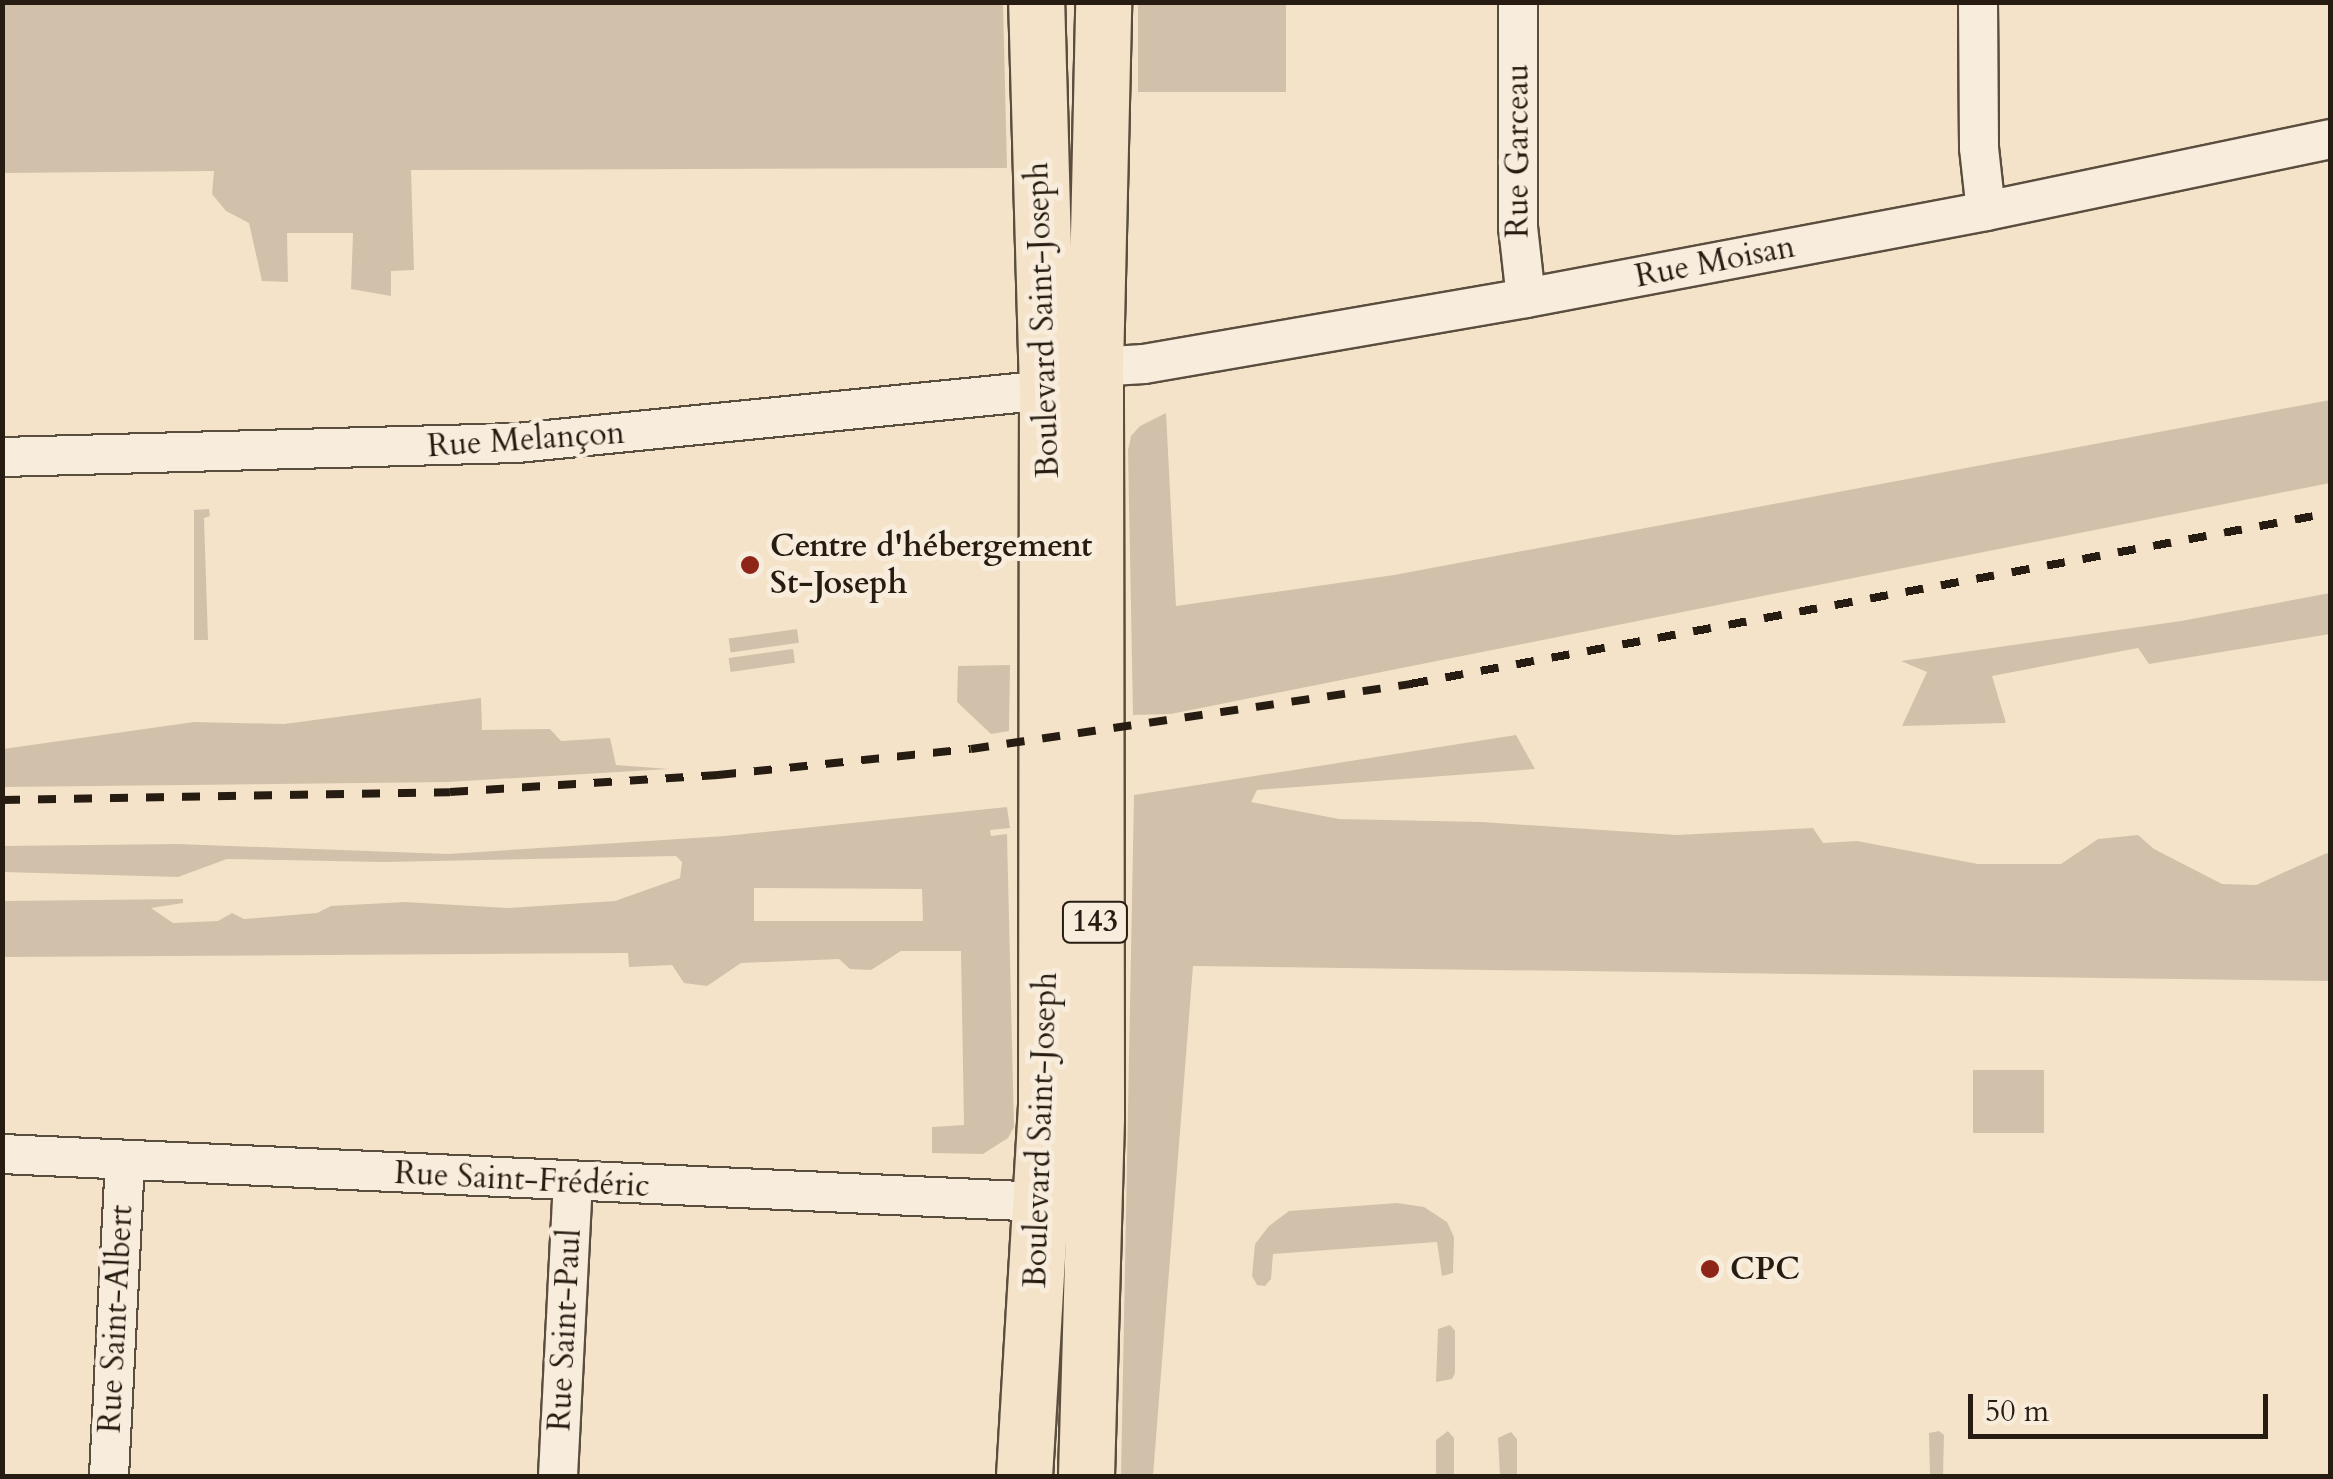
<!DOCTYPE html>
<html>
<head>
<meta charset="utf-8">
<style>
	body { margin:0 }
	#map { position:relative; width:2333px; height:1479px; overflow:hidden; background:#f5e3c9; font-family:Cardo,serif }
	div>[style] { position:absolute }
	.green>* { inset:0; background:#d2c1aa; transform-origin:0 0 }
	.roads { filter:drop-shadow(2px 0 #5a4e3f) drop-shadow(-2px 0 #5a4e3f) drop-shadow(0 2px #5a4e3f) drop-shadow(0 -2px #5a4e3f) }
	.minor>* { height:38px; margin:-19px; padding:0 19px; transform-origin:19px; border-radius:19px; background:#f8eddc }
	.primary>* { height:55px; margin:-27.5px; padding:0 27.5px; transform-origin:27.5px; border-radius:27.5px; background:#f5e3c9 }
	.rail>* { height:8px; margin-top:-4px; transform-origin:0; background:repeating-linear-gradient(90deg,#261c11 0 18px,transparent 0 36px) }
	.dots>* { width:28px; height:28px; translate:-50% -50%; box-sizing:border-box; border:5px solid #f8eddc; border-radius:50% }
	span { translate:-50% -50%; white-space:nowrap; text-align:center; line-height:1.15; -webkit-text-stroke:10px #f8eddc; paint-order:stroke }
	.shield-label span { padding:2px 8px; background:#f8eddc; border:2px solid; border-radius:8px; -webkit-text-stroke-width:0 }
	.shield-label { font-size:30px; color:#261c11; font-weight:700 }
	.street-label { font-size:32px; color:#261c11 }
	.poi-label { font-size:32px; color:#261c11; font-weight:700 }
	.left { translate:0 -50%; text-align:left }
	.frame { position:absolute; inset:0; border:5px solid #261c11; pointer-events:none }
	.scale { position:absolute; left:1968px; top:1394px; width:300px; height:45px; box-sizing:border-box; border:5px solid #261c11; border-top:0; padding-left:12px; font-size:30px; line-height:35px; white-space:nowrap; color:#261c11; -webkit-text-stroke:8px #f8eddc; paint-order:stroke }
</style>
</head>
<body>
<div id="map">
	<div class="green">
		<div style="clip-path:polygon(2px 3px,1003px 3px,1007px 168px,411px 170px,414px 270px,391px 271px,391px 296px,351px 289px,353px 233px,287px 233px,288px 282px,262px 281px,249px 223px,226px 211px,212px 194px,214px 171px,3px 173px)"></div>
		<div style="left:1138px;top:3px;width:148px;height:89px"></div>
		<div style="clip-path:polygon(2330px 400px,2330px 483px,1171px 714px,1133px 715px,1128px 450px,1131px 436px,1140px 426px,1166px 413px,1176px 606px,1394px 575px)"></div>
		<div style="clip-path:polygon(209px 509px,210px 516px,204px 518px,208px 640px,194px 640px,194px 510px)"></div>
		<div style="clip-path:polygon(2330px 593px,2330px 634px,2149px 664px,2138px 648px,1992px 676px,2006px 723px,1902px 726px,1927px 672px,1901px 661px,2181px 621px)"></div>
		<div style="left:797px;top:629px;width:14px;height:69px;rotate:82deg"></div>
		<div style="left:793px;top:649px;width:14px;height:65px;rotate:82deg"></div>
		<div style="clip-path:polygon(1010px 665px,1009px 731px,991px 734px,957px 702px,958px 666px)"></div>
		<div style="clip-path:polygon(481px 698px,482px 730px,550px 729px,561px 741px,610px 738px,616px 765px,669px 769px,448px 782px,3px 787px,3px 749px,194px 722px,284px 724px)"></div>
		<div style="clip-path:polygon(1516px 735px,1535px 769px,1257px 790px,1251px 802px,1339px 819px,1482px 822px,1677px 835px,1813px 828px,1823px 843px,1857px 841px,1978px 864px,2061px 864px,2098px 839px,2138px 835px,2154px 849px,2222px 884px,2256px 885px,2327px 853px,2330px 856px,2330px 981px,1193px 966px,1153px 1476px,1121px 1476px,1134px 795px)"></div>
		<div style="clip-path:polygon(evenodd,1007px 807px,1010px 828px,990px 830px,991px 836px,1007px 834px,1014px 1127px,1008px 1138px,983px 1154px,932px 1153px,932px 1127px,964px 1125px,961px 951px,901px 951px,871px 970px,850px 969px,839px 959px,741px 963px,707px 986px,684px 983px,672px 965px,629px 967px,628px 953px,3px 957px,3px 901px,183px 899px,183px 903px,151px 908px,173px 923px,218px 921px,232px 913px,244px 919px,317px 913px,331px 906px,405px 902px,507px 908px,615px 901px,680px 878px,682px 862px,676px 856px,384px 862px,227px 859px,178px 877px,3px 872px,3px 846px,178px 844px,448px 854px,725px 836px,1007px 807px,754px 888px,922px 889px,923px 921px,754px 921px,754px 888px)"></div>
		<div style="left:2044px;top:1070px;width:63px;height:71px;rotate:90deg"></div>
		<div style="clip-path:polygon(1397px 1203px,1424px 1207px,1447px 1222px,1454px 1237px,1453px 1273px,1442px 1276px,1437px 1242px,1273px 1254px,1271px 1279px,1265px 1286px,1257px 1285px,1252px 1276px,1255px 1244px,1269px 1226px,1289px 1211px)"></div>
		<div style="clip-path:polygon(1450px 1325px,1455px 1331px,1455px 1373px,1452px 1379px,1436px 1382px,1438px 1329px)"></div>
		<div style="clip-path:polygon(1448px 1431px,1454px 1438px,1454px 1476px,1436px 1476px,1436px 1440px)"></div>
		<div style="clip-path:polygon(1939px 1431px,1944px 1435px,1943px 1476px,1930px 1476px,1929px 1433px)"></div>
		<div style="clip-path:polygon(1511px 1432px,1517px 1439px,1517px 1476px,1500px 1476px,1498px 1438px)"></div>
	</div>
	<div class="roads">
		<div class="minor">
			<div style="left:1518px;top:2px;width:225px;rotate:90deg"></div>
			<div style="left:1518px;top:227px;width:71px;rotate:83.6deg"></div>
			<div style="left:1978px;top:2px;width:146px;rotate:89.6deg"></div>
			<div style="left:1979px;top:148px;width:63px;rotate:83.7deg"></div>
			<div style="left:1095px;top:367px;width:49px;rotate:-3.5deg"></div>
			<div style="left:1144px;top:364px;width:388px;rotate:-9.8deg"></div>
			<div style="left:1526px;top:298px;width:468px;rotate:-10.7deg"></div>
			<div style="left:1986px;top:211px;width:351px;rotate:-11.8deg"></div>
			<div style="left:2px;top:457px;width:515px;rotate:-1.56deg"></div>
			<div style="left:517px;top:443px;width:533px;rotate:-5.71deg"></div>
			<div style="left:2px;top:1154px;width:1041px;rotate:2.64deg"></div>
			<div style="left:109px;top:1476px;width:315px;rotate:-87.1deg"></div>
			<div style="left:558px;top:1476px;width:293px;rotate:-87.1deg"></div>
		</div>
		<div class="primary">
			<div style="left:1024px;top:1476px;width:375px;rotate:-86.6deg"></div>
			<div style="left:1046px;top:1102px;width:712px;rotate:-89.92deg"></div>
			<div style="left:1047px;top:390px;width:388px;rotate:-91.6deg"></div>
			<div style="left:1086px;top:1476px;width:360px;rotate:-88.4deg"></div>
			<div style="left:1096px;top:1116px;width:749px;rotate:-90.08deg"></div>
			<div style="left:1095px;top:367px;width:365px;rotate:-88.7deg"></div>
		</div>
	</div>
	<div class="rail">
		<div style="left:2px;top:800px;width:448px;rotate:-1deg"></div>
		<div style="left:450px;top:792px;width:269px;rotate:-3.6deg"></div>
		<div style="left:718px;top:775px;width:254px;rotate:-5.9deg"></div>
		<div style="left:971px;top:749px;width:444px;rotate:-8.4deg"></div>
		<div style="left:1410px;top:684px;width:936px;rotate:-10.53deg"></div>
	</div>
	<div class="dots">
		<div style="left:750px;top:565px;background:#8f2418"></div>
		<div style="left:1710px;top:1269px;background:#8f2418"></div>
	</div>
	<div class="shield-label">
		<span style="left:1095px;top:922px">143</span>
	</div>
	<div class="street-label">
		<span style="left:1518px;top:151px;rotate:-90deg">Rue Garceau</span>
		<span style="left:1715px;top:262px;rotate:-11deg">Rue Moisan</span>
		<span style="left:1043px;top:320px;rotate:-92deg">Boulevard Saint-Joseph</span>
		<span style="left:526px;top:440px;rotate:-4deg">Rue Melançon</span>
		<span style="left:1041px;top:1130px;rotate:-88deg">Boulevard Saint-Joseph</span>
		<span style="left:522px;top:1180px;rotate:3deg">Rue Saint-Frédéric</span>
		<span style="left:116px;top:1319px;rotate:-87deg">Rue Saint-Albert</span>
		<span style="left:565px;top:1330px;rotate:-87deg">Rue Saint-Paul</span>
	</div>
	<div class="poi-label">
		<span class="left" style="left:770px;top:565px">Centre d'hébergement<br>St-Joseph</span>
		<span class="left" style="left:1730px;top:1269px">CPC</span>
	</div>
	<div class="frame"></div>
	<div class="scale">50 m</div>
</div>
</body>
</html>
